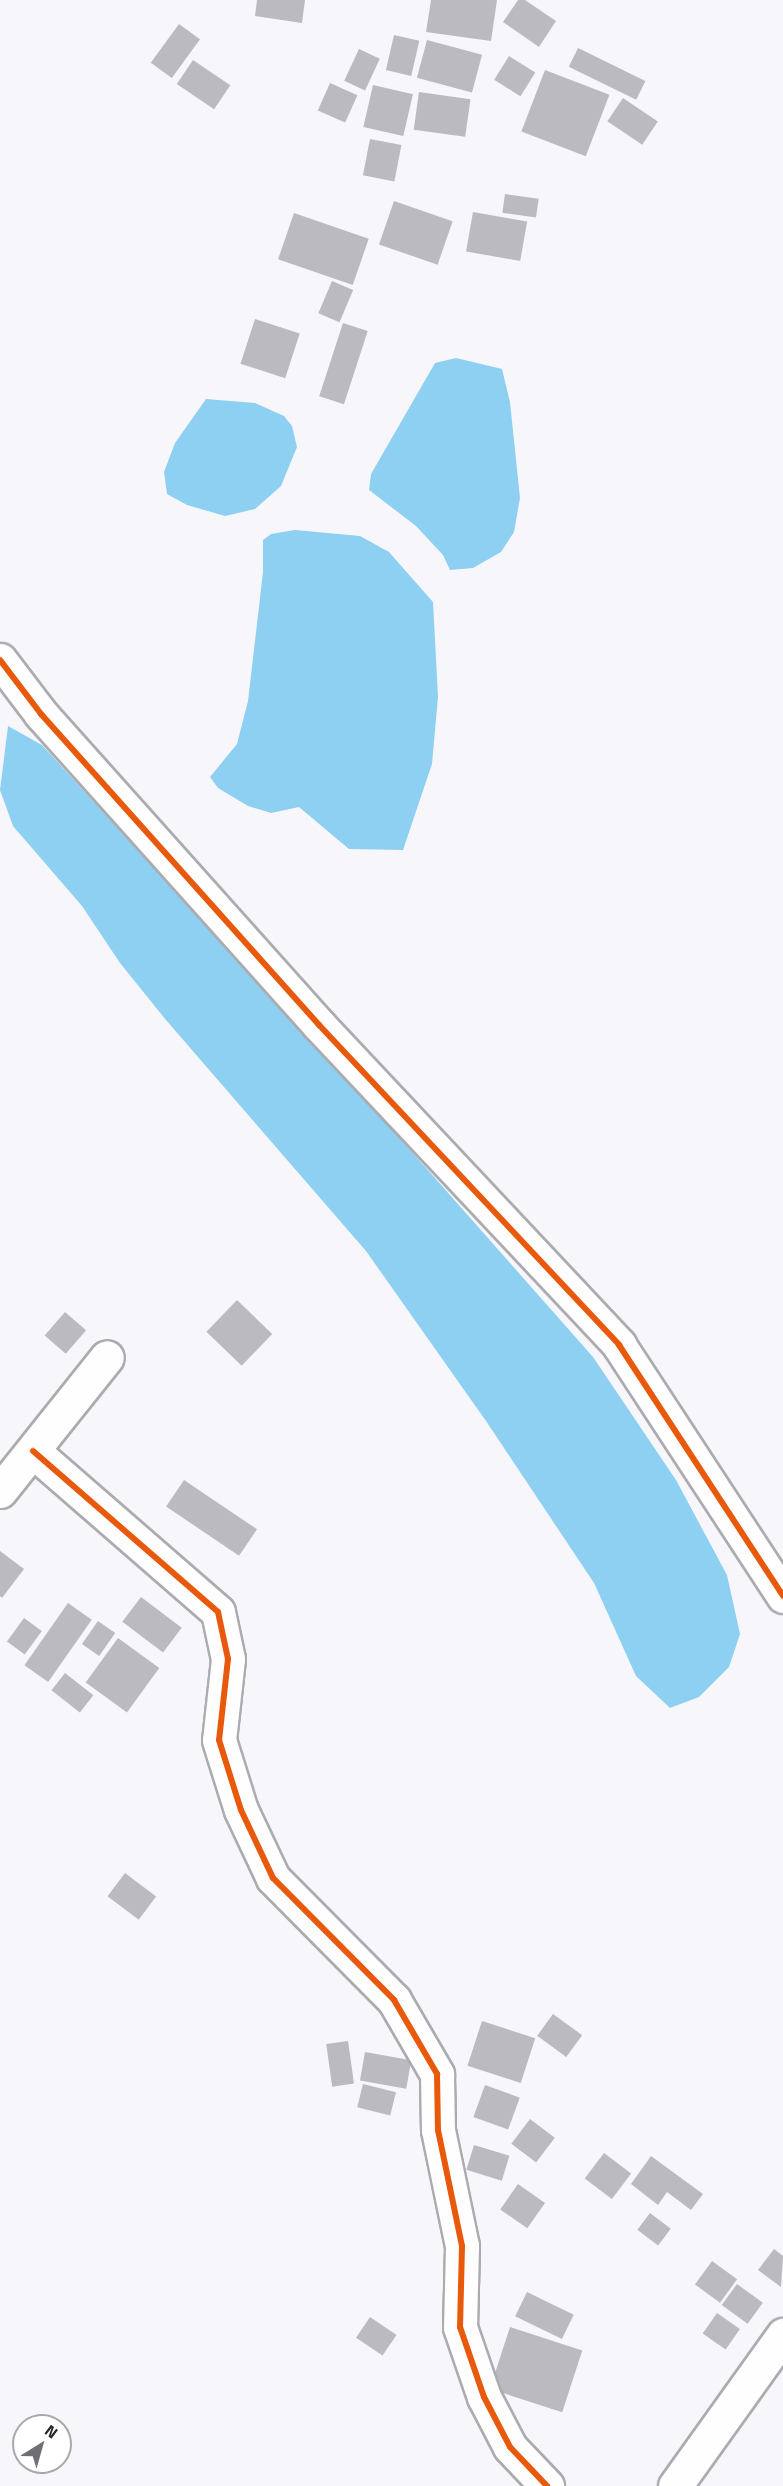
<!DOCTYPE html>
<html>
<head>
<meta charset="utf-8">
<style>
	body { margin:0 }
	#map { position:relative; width:783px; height:2486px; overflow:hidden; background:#f7f6fa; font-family:"Titillium Web",sans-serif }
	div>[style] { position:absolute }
	.water>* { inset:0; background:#8dd0f2 }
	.building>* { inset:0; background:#bbbabf; transform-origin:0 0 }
	.roads { filter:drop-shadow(2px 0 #acabb0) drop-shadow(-2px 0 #acabb0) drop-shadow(0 2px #acabb0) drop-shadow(0 -2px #acabb0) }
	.minor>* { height:33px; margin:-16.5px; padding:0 16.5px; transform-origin:16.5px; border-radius:16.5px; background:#fefefe }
	.cycleway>* { height:6px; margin:-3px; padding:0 3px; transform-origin:3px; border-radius:3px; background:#e8590c }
	span { translate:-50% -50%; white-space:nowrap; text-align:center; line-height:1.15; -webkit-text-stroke:6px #fff; paint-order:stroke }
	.north { position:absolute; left:12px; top:2414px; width:60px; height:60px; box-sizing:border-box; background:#fff; border:2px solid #a9a8ab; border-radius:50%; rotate:37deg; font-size:16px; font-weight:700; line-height:24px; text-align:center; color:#27262d }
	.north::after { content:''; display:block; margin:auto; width:21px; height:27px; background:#706f75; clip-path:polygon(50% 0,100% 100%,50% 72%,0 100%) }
</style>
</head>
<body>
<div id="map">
	<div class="water">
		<div style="clip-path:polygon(456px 358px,502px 369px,510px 402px,520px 498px,514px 532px,501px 552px,473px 568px,450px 570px,443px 555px,416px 526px,369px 490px,371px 474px,435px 363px)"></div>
		<div style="clip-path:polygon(206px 399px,255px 403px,284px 416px,292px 426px,297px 447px,281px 486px,255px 509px,225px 516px,187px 505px,167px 494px,164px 472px,175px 443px)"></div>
		<div style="clip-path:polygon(295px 530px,360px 536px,389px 552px,433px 602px,438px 697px,432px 764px,403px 850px,349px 849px,299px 807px,271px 813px,248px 806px,218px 788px,210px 777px,237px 744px,248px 701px,263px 572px,263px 540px,271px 534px)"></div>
		<div style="clip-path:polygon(8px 726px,42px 745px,374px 1109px,593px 1357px,676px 1480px,727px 1575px,740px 1634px,729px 1667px,699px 1697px,670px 1708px,636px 1676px,594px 1583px,486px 1421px,366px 1251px,166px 1020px,120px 963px,82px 906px,13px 826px,0 790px)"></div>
	</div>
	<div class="building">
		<div style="clip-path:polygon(257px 0,305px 0,302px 23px,255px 16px)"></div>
		<div style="clip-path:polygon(431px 0,497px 0,491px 41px,426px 32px)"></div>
		<div style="clip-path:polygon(518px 0,525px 0,556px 21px,539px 47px,503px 22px)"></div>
		<div style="left:179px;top:24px;width:26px;height:48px;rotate:36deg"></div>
		<div style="left:394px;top:35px;width:26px;height:36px;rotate:13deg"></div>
		<div style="left:427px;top:40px;width:57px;height:39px;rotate:15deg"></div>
		<div style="left:578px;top:48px;width:75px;height:21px;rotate:26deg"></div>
		<div style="left:359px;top:49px;width:23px;height:35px;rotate:25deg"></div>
		<div style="left:509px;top:56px;width:31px;height:28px;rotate:32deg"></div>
		<div style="left:193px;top:60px;width:45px;height:29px;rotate:34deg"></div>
		<div style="left:545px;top:70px;width:69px;height:66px;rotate:21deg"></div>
		<div style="left:330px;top:83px;width:30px;height:30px;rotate:24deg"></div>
		<div style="left:373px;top:85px;width:41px;height:43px;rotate:13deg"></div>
		<div style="left:419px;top:92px;width:52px;height:38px;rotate:8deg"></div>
		<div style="left:623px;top:98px;width:42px;height:28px;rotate:34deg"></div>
		<div style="left:370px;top:139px;width:32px;height:37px;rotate:11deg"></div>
		<div style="left:505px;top:194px;width:34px;height:19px;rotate:8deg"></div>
		<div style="left:394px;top:201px;width:62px;height:46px;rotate:19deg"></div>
		<div style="left:473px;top:212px;width:55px;height:40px;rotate:10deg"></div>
		<div style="left:294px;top:213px;width:79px;height:49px;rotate:19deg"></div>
		<div style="left:332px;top:281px;width:23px;height:35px;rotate:23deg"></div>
		<div style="left:255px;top:319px;width:47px;height:47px;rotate:18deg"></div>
		<div style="left:343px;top:323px;width:26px;height:77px;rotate:18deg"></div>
		<div style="left:237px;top:1300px;width:49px;height:44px;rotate:44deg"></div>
		<div style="left:65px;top:1312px;width:28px;height:31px;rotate:41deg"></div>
		<div style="left:184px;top:1480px;width:88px;height:32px;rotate:34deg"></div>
		<div style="clip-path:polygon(0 1551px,24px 1569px,2px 1598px,0 1596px)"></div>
		<div style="left:141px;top:1597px;width:51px;height:31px;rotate:37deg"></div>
		<div style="left:68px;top:1603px;width:29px;height:76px;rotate:35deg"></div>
		<div style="left:24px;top:1618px;width:22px;height:29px;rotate:36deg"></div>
		<div style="left:98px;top:1621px;width:21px;height:28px;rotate:35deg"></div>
		<div style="left:118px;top:1638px;width:51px;height:55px;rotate:36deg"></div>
		<div style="left:65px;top:1673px;width:36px;height:22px;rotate:38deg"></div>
		<div style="left:125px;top:1873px;width:39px;height:29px;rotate:37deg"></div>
		<div style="left:553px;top:2014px;width:36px;height:27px;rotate:36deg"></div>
		<div style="left:482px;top:2021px;width:56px;height:47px;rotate:18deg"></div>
		<div style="left:348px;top:2041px;width:43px;height:22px;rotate:82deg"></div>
		<div style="left:365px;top:2052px;width:47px;height:29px;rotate:10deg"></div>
		<div style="left:363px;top:2084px;width:34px;height:24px;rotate:14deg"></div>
		<div style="left:485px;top:2085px;width:37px;height:34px;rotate:20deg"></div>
		<div style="left:530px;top:2119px;width:31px;height:31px;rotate:37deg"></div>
		<div style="left:474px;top:2145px;width:37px;height:26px;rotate:17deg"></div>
		<div style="left:604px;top:2153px;width:34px;height:32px;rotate:37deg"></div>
		<div style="clip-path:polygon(651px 2156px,703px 2194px,691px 2210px,667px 2192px,658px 2205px,631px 2184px)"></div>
		<div style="left:518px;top:2184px;width:33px;height:31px;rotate:35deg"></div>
		<div style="left:650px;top:2213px;width:26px;height:21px;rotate:37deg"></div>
		<div style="clip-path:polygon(774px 2249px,783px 2256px,781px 2287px,758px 2270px)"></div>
		<div style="left:712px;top:2261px;width:31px;height:29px;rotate:36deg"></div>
		<div style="left:737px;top:2284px;width:32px;height:26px;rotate:36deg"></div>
		<div style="left:527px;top:2292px;width:52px;height:27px;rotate:26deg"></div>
		<div style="left:717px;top:2313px;width:28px;height:25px;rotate:35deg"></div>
		<div style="left:370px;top:2317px;width:32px;height:25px;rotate:34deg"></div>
		<div style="left:510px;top:2327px;width:76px;height:65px;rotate:18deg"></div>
	</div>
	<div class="roads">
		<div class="minor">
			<div style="left:0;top:660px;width:68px;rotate:52.8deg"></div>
			<div style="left:41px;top:714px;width:417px;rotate:48.2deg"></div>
			<div style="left:319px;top:1025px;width:439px;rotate:46.8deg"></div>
			<div style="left:619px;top:1345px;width:300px;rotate:56.8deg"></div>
			<div style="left:33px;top:1451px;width:245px;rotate:41deg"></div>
			<div style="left:218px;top:1612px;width:48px;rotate:78deg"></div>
			<div style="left:228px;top:1659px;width:81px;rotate:96.3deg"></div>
			<div style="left:219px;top:1740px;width:73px;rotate:72.6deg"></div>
			<div style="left:241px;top:1810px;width:75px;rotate:64.8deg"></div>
			<div style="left:273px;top:1878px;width:172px;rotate:45.2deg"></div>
			<div style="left:394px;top:2000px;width:86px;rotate:59.8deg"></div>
			<div style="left:437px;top:2074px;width:56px;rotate:89deg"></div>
			<div style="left:438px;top:2130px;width:118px;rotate:78.3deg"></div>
			<div style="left:462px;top:2246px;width:81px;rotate:91.4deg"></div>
			<div style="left:460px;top:2327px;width:74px;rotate:71.1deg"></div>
			<div style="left:484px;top:2397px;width:56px;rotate:62.5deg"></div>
			<div style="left:510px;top:2447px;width:54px;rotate:46.5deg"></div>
			<div style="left:0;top:1491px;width:171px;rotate:-51.4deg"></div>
			<div style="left:675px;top:2486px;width:186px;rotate:-54.4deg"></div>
		</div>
	</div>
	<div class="cycleway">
		<div style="left:0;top:660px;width:68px;rotate:52.8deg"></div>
		<div style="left:41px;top:714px;width:417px;rotate:48.2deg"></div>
		<div style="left:319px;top:1025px;width:439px;rotate:46.8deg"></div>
		<div style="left:619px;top:1345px;width:300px;rotate:56.8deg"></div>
		<div style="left:33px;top:1451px;width:245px;rotate:41deg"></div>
		<div style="left:218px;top:1612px;width:48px;rotate:78deg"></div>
		<div style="left:228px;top:1659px;width:81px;rotate:96.3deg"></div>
		<div style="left:219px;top:1740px;width:73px;rotate:72.6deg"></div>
		<div style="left:241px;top:1810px;width:75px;rotate:64.8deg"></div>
		<div style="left:273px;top:1878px;width:172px;rotate:45.2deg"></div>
		<div style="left:394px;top:2000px;width:86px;rotate:59.8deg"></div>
		<div style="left:437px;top:2074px;width:56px;rotate:89deg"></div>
		<div style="left:438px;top:2130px;width:118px;rotate:78.3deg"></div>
		<div style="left:462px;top:2246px;width:81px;rotate:91.4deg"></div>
		<div style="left:460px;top:2327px;width:74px;rotate:71.1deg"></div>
		<div style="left:484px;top:2397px;width:56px;rotate:62.5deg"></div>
		<div style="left:510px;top:2447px;width:54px;rotate:46.5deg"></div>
	</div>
	<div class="north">N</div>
</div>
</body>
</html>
